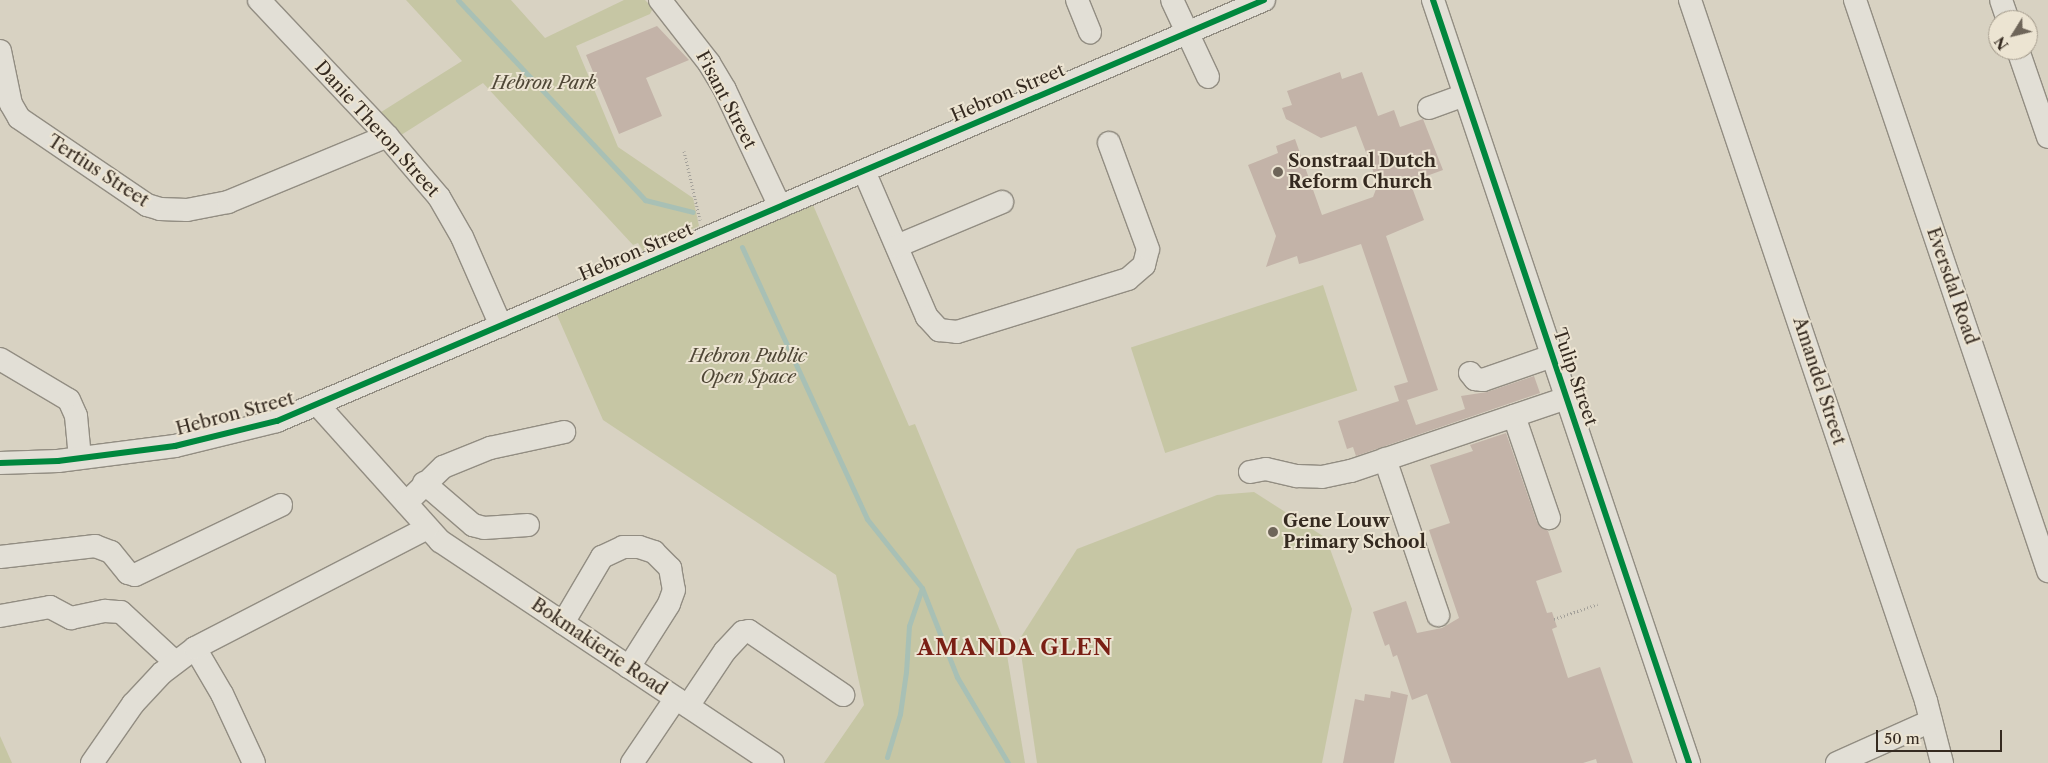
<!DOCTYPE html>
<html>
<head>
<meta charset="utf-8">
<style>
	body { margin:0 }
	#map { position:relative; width:2048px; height:763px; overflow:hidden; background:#d8d2c2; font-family:"Libre Caslon Text",serif }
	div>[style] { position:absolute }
	.green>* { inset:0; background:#c6c6a4; transform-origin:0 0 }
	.stream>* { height:5px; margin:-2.5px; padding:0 2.5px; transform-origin:2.5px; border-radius:2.5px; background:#a8c0b5 }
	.building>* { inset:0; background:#c3b3a8 }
	.path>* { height:3px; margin-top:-1.5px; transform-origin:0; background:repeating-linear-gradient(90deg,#a4a19a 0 1px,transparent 0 3.5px) }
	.roads { filter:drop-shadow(1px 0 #928d82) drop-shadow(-1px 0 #928d82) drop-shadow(0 1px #928d82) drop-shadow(0 -1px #928d82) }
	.minor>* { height:22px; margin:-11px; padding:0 11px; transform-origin:11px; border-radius:11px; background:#e2dfd6 }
	.cycleway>* { height:6px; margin:-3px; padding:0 3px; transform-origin:3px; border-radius:3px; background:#00873e }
	.dots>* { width:14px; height:14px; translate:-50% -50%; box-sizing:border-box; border:2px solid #ece4d2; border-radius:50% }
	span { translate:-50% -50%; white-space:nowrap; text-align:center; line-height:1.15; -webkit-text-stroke:4px #ece4d2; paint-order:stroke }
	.park-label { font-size:18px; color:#4f4736; font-style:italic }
	.street-label { font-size:18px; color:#352a20 }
	.poi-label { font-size:18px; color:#352a20; font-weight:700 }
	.left { translate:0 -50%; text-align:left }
	.district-label { font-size:22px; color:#7a1f14; font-weight:700; letter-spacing:1px }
	.north { position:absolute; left:1988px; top:10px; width:50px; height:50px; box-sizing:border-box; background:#ece4d2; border:1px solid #a39a8b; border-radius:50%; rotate:234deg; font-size:14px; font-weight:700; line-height:20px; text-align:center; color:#352a20 }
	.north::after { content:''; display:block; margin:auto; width:18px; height:22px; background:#6e6559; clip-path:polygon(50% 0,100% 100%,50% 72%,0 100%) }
	.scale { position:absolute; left:1876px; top:730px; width:126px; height:22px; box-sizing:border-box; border:2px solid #352a20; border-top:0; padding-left:6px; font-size:15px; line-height:18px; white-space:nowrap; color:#352a20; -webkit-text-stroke:4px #ece4d2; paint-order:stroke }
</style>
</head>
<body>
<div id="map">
	<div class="green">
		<div style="clip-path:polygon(406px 0,511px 0,545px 38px,624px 0,645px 0,653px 8px,650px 14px,576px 46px,618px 147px,693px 198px,699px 226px,643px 251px,638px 243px,633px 245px,483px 83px,398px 137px,378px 114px,462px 61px)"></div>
		<div style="clip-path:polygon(813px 205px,909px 426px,915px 424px,1005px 643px,1025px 763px,824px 763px,864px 705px,836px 575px,603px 420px,557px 315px)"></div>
		<div style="left:1323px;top:285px;width:111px;height:202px;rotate:72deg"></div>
		<div style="clip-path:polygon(1254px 492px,1326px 538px,1352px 609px,1322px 763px,1037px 763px,1019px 640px,1077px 549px,1217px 495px)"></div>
		<div style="clip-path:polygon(0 736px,12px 763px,0 763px)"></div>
	</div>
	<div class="stream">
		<div style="left:458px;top:0;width:274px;rotate:46.9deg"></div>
		<div style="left:645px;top:200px;width:49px;rotate:14deg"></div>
		<div style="left:742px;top:247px;width:299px;rotate:65.3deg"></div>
		<div style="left:867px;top:519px;width:88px;rotate:51.4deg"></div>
		<div style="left:922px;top:588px;width:96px;rotate:68.5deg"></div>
		<div style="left:957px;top:677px;width:100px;rotate:59.3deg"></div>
		<div style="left:887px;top:757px;width:45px;rotate:-73.2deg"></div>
		<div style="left:900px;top:714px;width:42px;rotate:-81.9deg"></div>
		<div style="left:906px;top:672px;width:46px;rotate:-86.3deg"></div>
		<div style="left:909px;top:626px;width:40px;rotate:-71.1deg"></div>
	</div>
	<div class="building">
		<div style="clip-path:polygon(657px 26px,689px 60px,646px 78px,662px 116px,619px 134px,586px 55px)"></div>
		<div style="clip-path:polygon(1340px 72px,1342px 79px,1362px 72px,1378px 116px,1394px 110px,1400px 127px,1423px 119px,1443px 170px,1410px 182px,1424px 220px,1386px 236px,1438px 390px,1407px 400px,1416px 425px,1465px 409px,1461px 396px,1487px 392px,1534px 376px,1540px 393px,1356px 456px,1353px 447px,1347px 449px,1338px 421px,1399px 401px,1394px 386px,1408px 382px,1361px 244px,1313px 260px,1299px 264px,1297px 256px,1266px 267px,1276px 236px,1248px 165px,1278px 153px,1276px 146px,1295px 139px,1322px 215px,1373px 197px,1378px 184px,1356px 126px,1321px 138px,1286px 119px,1282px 108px,1292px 105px,1287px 91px)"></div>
		<div style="clip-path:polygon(1506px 433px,1537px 522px,1548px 531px,1562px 572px,1536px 581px,1547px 613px,1552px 612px,1557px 627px,1552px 629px,1568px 678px,1600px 667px,1633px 763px,1597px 763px,1596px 759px,1583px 763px,1451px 763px,1427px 694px,1412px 700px,1397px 655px,1393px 657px,1389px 644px,1385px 646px,1373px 612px,1406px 601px,1417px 633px,1442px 628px,1459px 618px,1429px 530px,1450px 523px,1430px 465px,1473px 451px,1470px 445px)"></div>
		<div style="clip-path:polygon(1391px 691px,1408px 695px,1394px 763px,1343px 763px,1355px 699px,1364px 701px,1365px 694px,1390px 698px)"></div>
	</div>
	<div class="path">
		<div style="left:684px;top:151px;width:71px;rotate:76.9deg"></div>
		<div style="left:1554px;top:619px;width:46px;rotate:-18.8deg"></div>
	</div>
	<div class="roads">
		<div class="minor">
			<div style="left:259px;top:0;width:187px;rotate:46.7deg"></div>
			<div style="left:387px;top:136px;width:80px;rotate:49.6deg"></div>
			<div style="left:439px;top:197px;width:46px;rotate:60.1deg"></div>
			<div style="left:462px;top:237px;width:97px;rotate:66.3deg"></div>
			<div style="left:660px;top:0;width:80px;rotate:52.1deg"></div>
			<div style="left:709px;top:63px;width:31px;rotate:59deg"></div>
			<div style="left:725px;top:90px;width:129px;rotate:64.8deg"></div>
			<div style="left:1077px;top:0;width:35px;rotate:68deg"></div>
			<div style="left:1172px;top:0;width:85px;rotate:64.9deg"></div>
			<div style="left:1433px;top:0;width:805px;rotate:71.45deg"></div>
			<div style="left:1690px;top:0;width:740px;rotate:71.39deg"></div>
			<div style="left:1926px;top:701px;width:64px;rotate:75.5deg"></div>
			<div style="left:1855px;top:0;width:603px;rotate:71.32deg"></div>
			<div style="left:2001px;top:0;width:21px;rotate:71deg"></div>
			<div style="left:2018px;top:50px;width:92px;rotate:71deg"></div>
			<div style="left:0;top:51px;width:54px;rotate:78.3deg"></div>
			<div style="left:11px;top:104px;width:16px;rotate:60deg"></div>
			<div style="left:19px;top:118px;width:155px;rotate:34.2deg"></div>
			<div style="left:147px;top:205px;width:14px;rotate:17deg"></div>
			<div style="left:160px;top:209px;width:27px;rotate:2deg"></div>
			<div style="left:187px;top:210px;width:42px;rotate:-11deg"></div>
			<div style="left:228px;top:202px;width:172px;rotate:-22.5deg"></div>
			<div style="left:1429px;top:108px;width:38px;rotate:-20deg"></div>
			<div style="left:864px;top:171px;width:159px;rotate:66.7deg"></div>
			<div style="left:927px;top:317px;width:18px;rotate:47deg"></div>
			<div style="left:939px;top:330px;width:18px;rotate:6deg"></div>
			<div style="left:957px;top:332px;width:179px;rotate:-17.2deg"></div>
			<div style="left:1128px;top:279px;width:21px;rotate:-41deg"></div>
			<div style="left:1144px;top:265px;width:16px;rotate:-76deg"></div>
			<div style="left:1148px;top:249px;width:113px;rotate:-110.2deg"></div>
			<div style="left:897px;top:246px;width:114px;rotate:-22.7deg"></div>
			<div style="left:0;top:359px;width:80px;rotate:30.7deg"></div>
			<div style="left:69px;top:400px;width:17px;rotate:66deg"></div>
			<div style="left:76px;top:416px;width:42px;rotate:84.6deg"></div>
			<div style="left:1470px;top:373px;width:8px;rotate:50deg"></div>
			<div style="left:1475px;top:379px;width:8px;rotate:7deg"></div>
			<div style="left:1483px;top:380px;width:73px;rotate:-19.2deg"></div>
			<div style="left:318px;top:405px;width:183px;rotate:48.1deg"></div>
			<div style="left:440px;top:541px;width:400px;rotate:33.7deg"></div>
			<div style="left:1514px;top:416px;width:108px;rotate:71.1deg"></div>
			<div style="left:1385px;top:459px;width:165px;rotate:71.2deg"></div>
			<div style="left:0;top:463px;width:58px;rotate:-2deg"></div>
			<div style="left:58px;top:461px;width:118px;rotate:-7.3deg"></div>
			<div style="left:175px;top:446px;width:105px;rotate:-13.8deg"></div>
			<div style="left:277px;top:421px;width:1073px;rotate:-23.1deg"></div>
			<div style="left:1250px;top:472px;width:16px;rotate:-11deg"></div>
			<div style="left:1266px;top:469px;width:32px;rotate:13deg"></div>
			<div style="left:1297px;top:476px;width:25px;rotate:2deg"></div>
			<div style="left:1322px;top:477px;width:30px;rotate:-12deg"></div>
			<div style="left:1351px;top:471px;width:228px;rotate:-18.7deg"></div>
			<div style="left:424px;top:483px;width:65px;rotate:40.6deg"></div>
			<div style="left:473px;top:525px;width:11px;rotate:15deg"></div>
			<div style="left:484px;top:528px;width:44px;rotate:-3.9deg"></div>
			<div style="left:406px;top:503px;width:52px;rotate:-44.2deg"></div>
			<div style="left:443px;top:467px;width:51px;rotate:-22deg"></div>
			<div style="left:490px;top:448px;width:76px;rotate:-12.2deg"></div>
			<div style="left:0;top:557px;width:96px;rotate:-6.6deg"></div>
			<div style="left:95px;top:546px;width:17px;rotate:21deg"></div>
			<div style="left:111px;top:552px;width:27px;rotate:51deg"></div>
			<div style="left:128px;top:573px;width:7px;rotate:16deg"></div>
			<div style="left:135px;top:575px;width:162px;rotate:-25.6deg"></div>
			<div style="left:0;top:616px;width:51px;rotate:-10.2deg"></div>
			<div style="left:50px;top:607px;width:24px;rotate:28deg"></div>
			<div style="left:71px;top:618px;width:35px;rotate:-12deg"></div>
			<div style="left:105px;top:611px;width:16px;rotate:4deg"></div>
			<div style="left:121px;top:612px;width:74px;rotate:42.8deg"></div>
			<div style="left:563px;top:623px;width:77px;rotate:-59.4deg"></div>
			<div style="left:602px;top:557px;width:23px;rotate:-25deg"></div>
			<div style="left:623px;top:547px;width:16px"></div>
			<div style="left:639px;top:547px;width:16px;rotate:18deg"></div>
			<div style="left:654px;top:552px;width:23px;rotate:45deg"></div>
			<div style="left:670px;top:568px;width:22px;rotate:80deg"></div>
			<div style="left:674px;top:590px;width:15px;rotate:110deg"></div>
			<div style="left:669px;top:604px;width:75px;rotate:122.4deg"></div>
			<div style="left:195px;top:648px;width:53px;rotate:59.6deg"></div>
			<div style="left:222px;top:694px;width:76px;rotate:65.1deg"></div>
			<div style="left:688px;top:706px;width:66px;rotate:-56.1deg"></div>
			<div style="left:725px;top:651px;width:26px;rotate:-47deg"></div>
			<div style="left:743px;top:632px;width:6px;rotate:-9deg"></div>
			<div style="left:749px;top:631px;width:114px;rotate:34.2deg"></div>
			<div style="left:92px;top:763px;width:72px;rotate:-55.2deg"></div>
			<div style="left:133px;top:704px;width:42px;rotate:-46.9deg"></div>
			<div style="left:162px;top:673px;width:41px;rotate:-37.1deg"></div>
			<div style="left:195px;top:648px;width:261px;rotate:-27.3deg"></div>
			<div style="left:632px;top:763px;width:78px;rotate:-55.9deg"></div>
			<div style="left:1837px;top:763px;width:103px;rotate:-24.1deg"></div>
		</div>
	</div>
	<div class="cycleway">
		<div style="left:1433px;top:0;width:805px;rotate:71.45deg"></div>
		<div style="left:0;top:463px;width:58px;rotate:-2deg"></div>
		<div style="left:58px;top:461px;width:118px;rotate:-7.3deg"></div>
		<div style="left:175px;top:446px;width:105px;rotate:-13.8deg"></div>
		<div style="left:277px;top:421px;width:1073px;rotate:-23.1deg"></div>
	</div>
	<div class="dots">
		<div style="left:1278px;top:172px;background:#6e6559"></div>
		<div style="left:1273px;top:532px;background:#6e6559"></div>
	</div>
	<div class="park-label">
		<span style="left:544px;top:83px">Hebron Park</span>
		<span style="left:748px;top:367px">Hebron Public<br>Open Space</span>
	</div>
	<div class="street-label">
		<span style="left:1008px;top:93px;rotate:-23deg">Hebron Street</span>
		<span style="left:726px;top:100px;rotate:62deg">Fisant Street</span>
		<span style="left:377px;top:129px;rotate:48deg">Danie Theron Street</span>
		<span style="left:98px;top:171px;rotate:33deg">Tertius Street</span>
		<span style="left:636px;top:252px;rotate:-23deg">Hebron Street</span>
		<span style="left:1952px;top:286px;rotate:71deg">Eversdal Road</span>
		<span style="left:1575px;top:377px;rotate:71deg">Tulip Street</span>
		<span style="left:1819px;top:381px;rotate:72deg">Amandel Street</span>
		<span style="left:235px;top:414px;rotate:-15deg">Hebron Street</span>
		<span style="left:599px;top:647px;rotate:34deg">Bokmakierie Road</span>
	</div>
	<div class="poi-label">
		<span class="left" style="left:1288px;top:172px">Sonstraal Dutch<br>Reform Church</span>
		<span class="left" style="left:1283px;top:532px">Gene Louw<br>Primary School</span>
	</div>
	<div class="district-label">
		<span style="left:1015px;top:648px">AMANDA GLEN</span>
	</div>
	<div class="north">N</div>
	<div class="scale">50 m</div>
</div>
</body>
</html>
